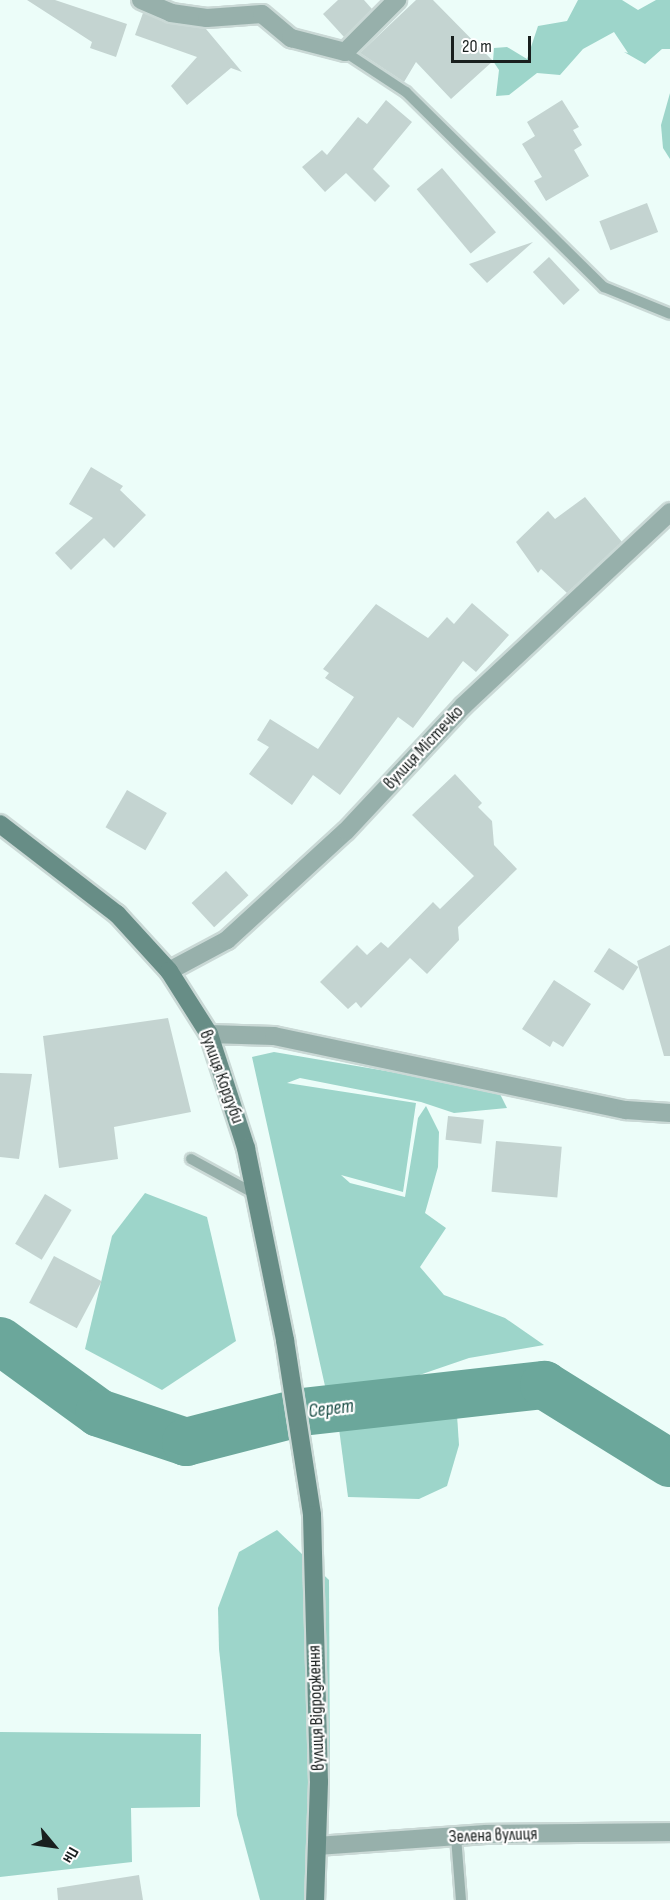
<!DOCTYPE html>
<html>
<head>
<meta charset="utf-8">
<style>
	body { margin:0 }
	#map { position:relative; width:670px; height:1900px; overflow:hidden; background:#ecfdf9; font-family:"Sofia Sans Condensed",sans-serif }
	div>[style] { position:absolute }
	.green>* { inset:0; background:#9dd5ca }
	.river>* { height:48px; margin:-24px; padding:0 24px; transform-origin:24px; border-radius:24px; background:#6ba79b }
	.building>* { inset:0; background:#c4d4d1; transform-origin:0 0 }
	.roads { filter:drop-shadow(2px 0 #cad9d6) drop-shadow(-2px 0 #cad9d6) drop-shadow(0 2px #cad9d6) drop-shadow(0 -2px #cad9d6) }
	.lane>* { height:10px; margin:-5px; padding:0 5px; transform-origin:5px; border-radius:5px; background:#97b0ab }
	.street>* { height:18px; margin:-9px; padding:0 9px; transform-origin:9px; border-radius:9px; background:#97b0ab }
	.secondary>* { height:18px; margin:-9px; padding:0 9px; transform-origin:9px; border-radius:9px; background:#678d86 }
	span { translate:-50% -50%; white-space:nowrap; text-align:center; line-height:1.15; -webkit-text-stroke:4.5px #fff; paint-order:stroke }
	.street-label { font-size:18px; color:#191f1e }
	.water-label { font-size:20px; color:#184c44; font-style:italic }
	.north { position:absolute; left:24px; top:1816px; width:60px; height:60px; -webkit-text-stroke:4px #fff; paint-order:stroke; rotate:119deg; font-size:16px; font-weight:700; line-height:24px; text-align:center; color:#191f1e }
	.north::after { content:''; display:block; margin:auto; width:21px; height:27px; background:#191f1e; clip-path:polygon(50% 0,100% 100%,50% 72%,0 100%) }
	.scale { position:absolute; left:451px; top:36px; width:80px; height:27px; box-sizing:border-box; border:3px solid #191f1e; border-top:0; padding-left:8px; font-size:18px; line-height:21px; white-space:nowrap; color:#191f1e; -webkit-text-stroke:4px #fff; paint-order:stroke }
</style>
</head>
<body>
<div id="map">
	<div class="green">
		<div style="clip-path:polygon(578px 0,622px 0,638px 10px,656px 0,670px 0,670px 49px,662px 49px,645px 64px,624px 52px,628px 53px,614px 32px,583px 49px,560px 75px,537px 73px,509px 95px,496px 96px,499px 70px,493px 61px,494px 48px,507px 47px,527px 59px,538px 26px,567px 21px)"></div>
		<div style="clip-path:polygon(670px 93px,670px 159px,663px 148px,661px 125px)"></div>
		<div style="clip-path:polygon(274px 1052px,498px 1090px,507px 1108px,454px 1113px,421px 1102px,300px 1078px,287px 1083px,416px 1103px,403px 1192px,341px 1175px,350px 1183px,405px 1197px,418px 1118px,426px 1106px,439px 1132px,438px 1167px,425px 1213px,446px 1228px,420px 1267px,444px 1295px,505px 1318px,544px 1345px,469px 1358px,361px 1395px,327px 1395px,252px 1057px)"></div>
		<div style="clip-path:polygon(145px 1193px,207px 1217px,236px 1341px,162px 1390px,85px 1349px,112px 1236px)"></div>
		<div style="clip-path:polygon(390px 1408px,457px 1415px,459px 1445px,447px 1486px,419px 1499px,348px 1497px,338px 1421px)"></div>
		<div style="clip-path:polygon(277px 1530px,329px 1580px,330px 1779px,308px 1900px,260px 1900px,237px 1815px,219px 1649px,218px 1608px,239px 1552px)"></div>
		<div style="clip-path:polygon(0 1732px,201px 1734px,200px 1807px,131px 1808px,132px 1862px,0 1877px)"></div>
	</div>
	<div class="river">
		<div style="left:0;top:1341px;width:122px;rotate:36deg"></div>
		<div style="left:99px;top:1413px;width:92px;rotate:18.4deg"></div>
		<div style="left:186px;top:1442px;width:120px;rotate:-14.5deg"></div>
		<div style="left:302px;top:1412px;width:244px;rotate:-6.4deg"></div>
		<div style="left:544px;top:1385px;width:148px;rotate:31.8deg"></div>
	</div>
	<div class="building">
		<div style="clip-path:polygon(27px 0,55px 0,127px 24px,116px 57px,90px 48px,92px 42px)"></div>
		<div style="clip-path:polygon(338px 0,364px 0,372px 9px,344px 37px,323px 14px)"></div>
		<div style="clip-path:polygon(416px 0,433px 0,493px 61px,451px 99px,416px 62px,404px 82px,360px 53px)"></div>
		<div style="clip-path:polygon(143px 13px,206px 29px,242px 72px,231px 68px,187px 105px,171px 86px,197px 57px,135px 35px)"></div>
		<div style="clip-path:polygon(386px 100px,412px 122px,373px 169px,390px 186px,375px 202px,346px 173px,325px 192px,302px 167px,322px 150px,327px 155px,358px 117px,367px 124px)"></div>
		<div style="clip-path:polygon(562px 100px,579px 127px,573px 130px,582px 145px,574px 150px,589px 176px,546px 201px,534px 181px,542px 177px,522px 144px,535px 136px,527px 122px)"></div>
		<div style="left:442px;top:168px;width:84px;height:33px;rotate:50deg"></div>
		<div style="left:647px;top:203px;width:31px;height:51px;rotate:69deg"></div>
		<div style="clip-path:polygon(533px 242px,487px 283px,469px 264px)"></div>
		<div style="left:549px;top:257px;width:45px;height:22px;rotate:47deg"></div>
		<div style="clip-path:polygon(91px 467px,123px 486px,120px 490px,146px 515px,114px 548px,104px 538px,71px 570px,55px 553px,93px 518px,69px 504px)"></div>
		<div style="clip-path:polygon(585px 497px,622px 542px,567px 593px,541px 569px,538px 573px,516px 542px,548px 511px,555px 519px)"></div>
		<div style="clip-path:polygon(472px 603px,509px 635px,476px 672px,463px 661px,413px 728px,398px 717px,340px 795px,313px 775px,292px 805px,249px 774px,269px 747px,257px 740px,270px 719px,318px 749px,354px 697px,325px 678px,329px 673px,323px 669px,376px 604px,428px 638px,447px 617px,454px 624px)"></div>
		<div style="clip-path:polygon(455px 774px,482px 803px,478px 807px,492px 821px,494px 845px,517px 869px,458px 927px,459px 940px,427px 974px,410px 958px,361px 1008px,356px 1002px,348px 1009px,320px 982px,357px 945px,367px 955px,381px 942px,388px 948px,433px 902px,440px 909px,474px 876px,412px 815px)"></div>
		<div style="left:127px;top:790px;width:46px;height:43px;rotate:30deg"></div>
		<div style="left:226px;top:871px;width:33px;height:47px;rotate:47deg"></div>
		<div style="clip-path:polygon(670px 945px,670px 1056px,664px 1056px,637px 961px)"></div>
		<div style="left:609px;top:948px;width:35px;height:28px;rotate:33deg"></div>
		<div style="clip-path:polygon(554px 980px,591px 1004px,563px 1047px,553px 1041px,550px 1047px,522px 1029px)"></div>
		<div style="clip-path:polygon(168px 1018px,191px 1112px,114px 1127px,118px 1159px,59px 1168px,43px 1036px)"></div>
		<div style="clip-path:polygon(0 1073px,32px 1074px,19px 1159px,0 1157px)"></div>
		<div style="left:448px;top:1116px;width:36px;height:24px;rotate:6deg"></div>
		<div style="left:496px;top:1141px;width:66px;height:51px;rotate:5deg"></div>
		<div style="left:45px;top:1194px;width:31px;height:58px;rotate:31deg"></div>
		<div style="left:54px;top:1256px;width:54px;height:53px;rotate:28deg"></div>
		<div style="clip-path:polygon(139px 1875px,143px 1900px,58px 1900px,57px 1888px)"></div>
	</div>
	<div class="roads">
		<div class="lane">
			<div style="left:345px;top:52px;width:73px;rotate:33.3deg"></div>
			<div style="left:406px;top:92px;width:278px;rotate:44.6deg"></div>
			<div style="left:604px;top:287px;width:71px;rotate:22.2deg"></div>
			<div style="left:191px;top:1159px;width:73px;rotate:28.7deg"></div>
			<div style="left:456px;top:1837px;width:63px;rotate:85.5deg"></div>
		</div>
		<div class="street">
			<div style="left:141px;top:0;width:33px;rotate:23deg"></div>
			<div style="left:171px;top:13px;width:36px;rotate:8deg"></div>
			<div style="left:207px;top:18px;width:55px;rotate:-4.2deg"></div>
			<div style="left:262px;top:14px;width:38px;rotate:40deg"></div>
			<div style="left:291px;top:38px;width:56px;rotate:14.5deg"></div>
			<div style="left:345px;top:52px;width:74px;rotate:-45deg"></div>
			<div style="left:169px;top:971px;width:66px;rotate:-28.1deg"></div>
			<div style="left:227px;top:940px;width:161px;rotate:-42.5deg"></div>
			<div style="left:346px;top:831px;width:171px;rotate:-46.9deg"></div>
			<div style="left:463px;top:706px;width:284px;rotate:-43.1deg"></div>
			<div style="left:209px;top:1034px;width:65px;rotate:1.8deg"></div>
			<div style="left:274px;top:1036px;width:360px;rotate:11.9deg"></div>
			<div style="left:626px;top:1110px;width:44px;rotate:3.9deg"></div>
			<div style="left:317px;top:1846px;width:169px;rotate:-4.1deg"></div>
			<div style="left:486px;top:1834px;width:184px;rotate:-0.6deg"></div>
		</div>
		<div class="secondary">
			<div style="left:0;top:824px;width:148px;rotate:37.6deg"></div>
			<div style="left:117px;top:914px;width:77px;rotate:47.6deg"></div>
			<div style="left:169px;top:971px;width:75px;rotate:57.6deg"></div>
			<div style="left:209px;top:1034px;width:120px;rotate:72deg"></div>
			<div style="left:246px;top:1148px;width:196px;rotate:78.5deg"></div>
			<div style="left:285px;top:1340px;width:177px;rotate:81.2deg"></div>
			<div style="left:312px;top:1515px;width:267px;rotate:88.5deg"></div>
			<div style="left:319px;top:1782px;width:118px;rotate:91.9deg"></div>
		</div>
	</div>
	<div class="street-label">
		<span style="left:424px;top:748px;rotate:-47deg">вулиця Містечко</span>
		<span style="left:221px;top:1077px;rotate:70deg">вулиця Кордуби</span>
		<span style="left:317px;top:1708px;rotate:-92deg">вулиця Відродження</span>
		<span style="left:493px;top:1836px;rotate:-2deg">Зелена вулиця</span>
	</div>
	<div class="water-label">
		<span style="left:331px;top:1409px;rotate:-7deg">Серет</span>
	</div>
	<div class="north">Пн</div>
	<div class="scale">20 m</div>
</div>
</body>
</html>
